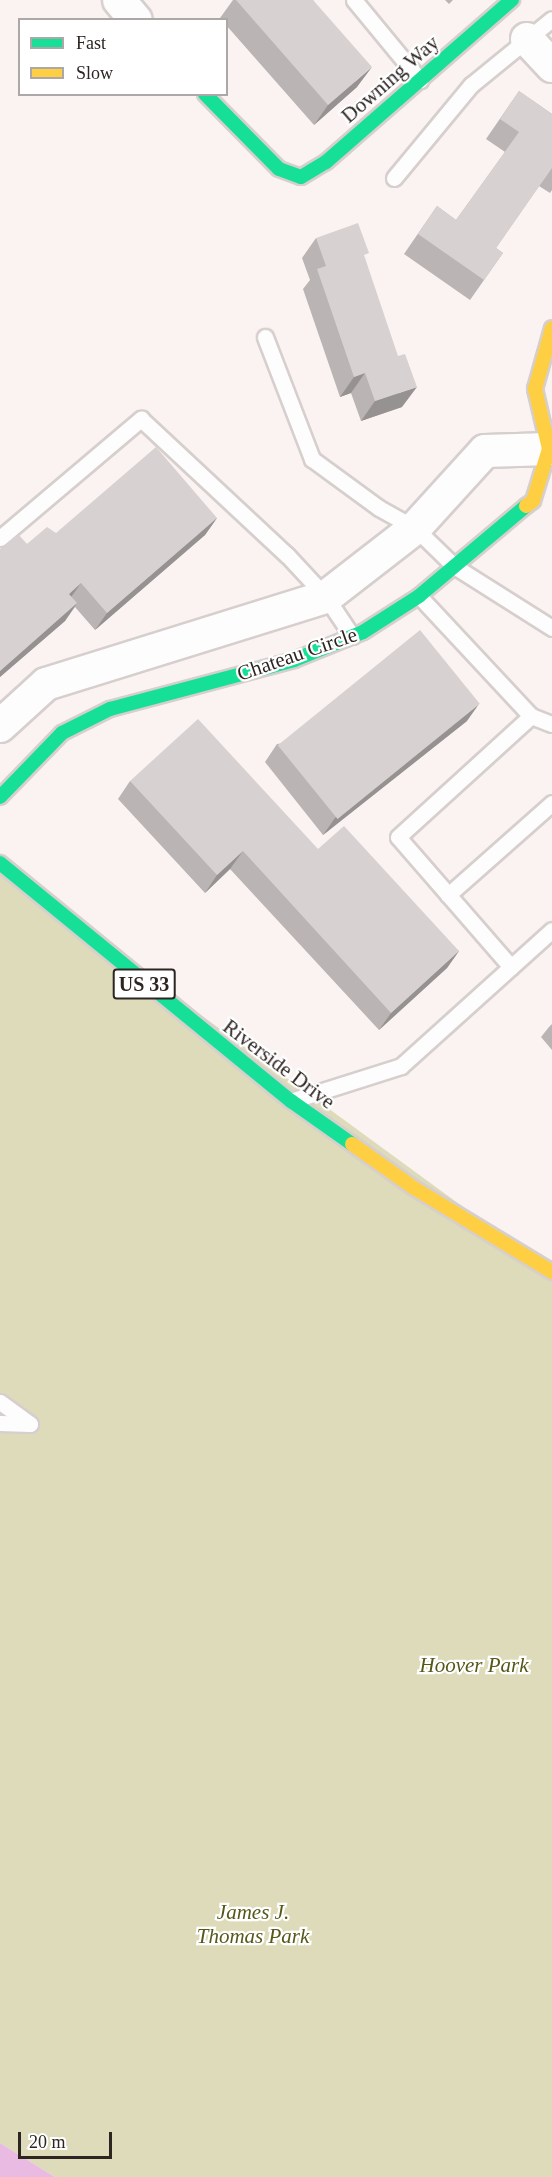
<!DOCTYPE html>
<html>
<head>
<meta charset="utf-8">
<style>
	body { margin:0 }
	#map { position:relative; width:552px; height:2177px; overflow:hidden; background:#faf3f1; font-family:"Times New Roman",serif }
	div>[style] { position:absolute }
	.green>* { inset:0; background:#dedbba }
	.water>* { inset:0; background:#eabbe2 }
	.roads { filter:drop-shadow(2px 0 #d6cfcd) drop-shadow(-2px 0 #d6cfcd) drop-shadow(0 2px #d6cfcd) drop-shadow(0 -2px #d6cfcd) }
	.lane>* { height:15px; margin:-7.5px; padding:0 7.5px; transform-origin:7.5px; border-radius:7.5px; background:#fefdfd }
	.street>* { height:32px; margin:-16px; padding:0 16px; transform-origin:16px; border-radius:16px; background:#fefdfd }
	.fast>* { height:14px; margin:-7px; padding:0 7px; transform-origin:7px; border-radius:7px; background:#16e098 }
	.slow>* { height:14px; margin:-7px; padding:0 7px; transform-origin:7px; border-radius:7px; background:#ffcf43 }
	.wall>* { inset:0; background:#bab4b4 }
	.shaded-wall>* { inset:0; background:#979292 }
	.building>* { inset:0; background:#d8d1d1; transform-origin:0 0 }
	span { translate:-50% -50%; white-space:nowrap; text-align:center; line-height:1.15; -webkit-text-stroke:4.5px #fff; paint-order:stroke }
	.shield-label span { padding:2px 4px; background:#fff; border:2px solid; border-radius:4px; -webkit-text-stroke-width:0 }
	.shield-label { font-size:20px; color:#2c2522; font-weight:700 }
	.street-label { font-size:21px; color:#2c2522 }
	.park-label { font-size:21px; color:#57571a; font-style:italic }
	.legend { position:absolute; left:18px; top:18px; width:210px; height:78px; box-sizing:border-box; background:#fff; border:2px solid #aba8a7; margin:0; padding:8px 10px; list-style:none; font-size:18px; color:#2c2522 }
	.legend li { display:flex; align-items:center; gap:12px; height:30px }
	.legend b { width:30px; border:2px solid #aba8a7 }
	.scale { position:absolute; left:18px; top:2132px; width:94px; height:27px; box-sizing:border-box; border:3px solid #2c2522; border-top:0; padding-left:8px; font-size:18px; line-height:21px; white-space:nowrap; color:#2c2522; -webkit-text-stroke:4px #fff; paint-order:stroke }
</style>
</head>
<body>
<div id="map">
	<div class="green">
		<div style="clip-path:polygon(0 868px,552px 1272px,552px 2177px,55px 2177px,0 2143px)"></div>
	</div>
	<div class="water">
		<div style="clip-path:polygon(0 2143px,55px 2177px,0 2177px)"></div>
	</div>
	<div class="roads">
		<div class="lane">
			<div style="left:354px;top:0;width:104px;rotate:50.5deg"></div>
			<div style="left:394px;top:178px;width:121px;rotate:-50.4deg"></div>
			<div style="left:471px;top:85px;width:104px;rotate:-39.2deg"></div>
			<div style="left:265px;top:337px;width:131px;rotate:68.9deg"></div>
			<div style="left:312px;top:459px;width:83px;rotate:36.2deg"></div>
			<div style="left:379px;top:508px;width:41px;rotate:29.1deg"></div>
			<div style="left:415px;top:528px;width:54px;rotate:44.3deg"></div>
			<div style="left:454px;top:566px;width:116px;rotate:32.3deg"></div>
			<div style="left:0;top:538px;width:185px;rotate:-40.2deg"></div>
			<div style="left:141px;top:419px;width:200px;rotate:43deg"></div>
			<div style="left:287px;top:555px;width:57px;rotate:47.1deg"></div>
			<div style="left:326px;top:597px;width:47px;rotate:56.3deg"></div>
			<div style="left:419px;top:596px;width:164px;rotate:47deg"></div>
			<div style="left:531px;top:716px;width:22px;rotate:21deg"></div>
			<div style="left:448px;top:895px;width:139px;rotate:-41.5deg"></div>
			<div style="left:511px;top:967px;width:172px;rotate:-131deg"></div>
			<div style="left:398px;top:837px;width:180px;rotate:-42.3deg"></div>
			<div style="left:294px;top:1100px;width:112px;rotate:-17.6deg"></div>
			<div style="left:401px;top:1066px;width:203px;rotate:-42deg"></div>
			<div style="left:0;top:1402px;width:37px;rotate:36deg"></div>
			<div style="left:30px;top:1424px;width:30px;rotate:-178deg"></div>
		</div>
		<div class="street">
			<div style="left:119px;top:0;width:26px;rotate:50deg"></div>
			<div style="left:527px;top:39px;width:37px;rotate:47deg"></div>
			<div style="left:0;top:726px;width:62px;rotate:-42.4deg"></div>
			<div style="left:46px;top:684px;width:293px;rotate:-17.3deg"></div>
			<div style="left:326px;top:597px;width:113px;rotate:-37.8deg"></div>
			<div style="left:415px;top:528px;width:104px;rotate:-47.7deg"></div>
			<div style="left:485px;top:451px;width:64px;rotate:-1.8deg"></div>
		</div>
		<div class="fast">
			<div style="left:205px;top:94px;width:105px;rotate:45.4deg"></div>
			<div style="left:279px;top:169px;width:23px;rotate:20deg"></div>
			<div style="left:301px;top:177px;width:29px;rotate:-31deg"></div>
			<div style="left:326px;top:162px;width:247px;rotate:-41.1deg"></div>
			<div style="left:0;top:797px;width:89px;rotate:-45.9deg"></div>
			<div style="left:62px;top:733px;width:54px;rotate:-26.6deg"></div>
			<div style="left:110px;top:709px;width:190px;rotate:-14.9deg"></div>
			<div style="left:294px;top:660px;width:74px;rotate:-22.1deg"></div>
			<div style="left:363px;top:632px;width:67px;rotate:-32.7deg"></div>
			<div style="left:419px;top:596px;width:140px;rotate:-40.1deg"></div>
			<div style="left:0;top:863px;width:376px;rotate:39.3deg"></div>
			<div style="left:291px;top:1101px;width:75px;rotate:35.2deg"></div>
		</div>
		<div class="slow">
			<div style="left:526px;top:506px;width:9px;rotate:-36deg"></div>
			<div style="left:533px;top:501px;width:54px;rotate:-72.9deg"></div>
			<div style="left:549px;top:449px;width:62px;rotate:-103.1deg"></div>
			<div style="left:535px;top:389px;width:63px;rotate:-74.4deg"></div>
			<div style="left:352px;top:1144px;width:76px;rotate:35.4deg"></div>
			<div style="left:414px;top:1188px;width:162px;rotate:31.3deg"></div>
		</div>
	</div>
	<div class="wall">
		<div style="clip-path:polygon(233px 0,313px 0,357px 87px,314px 125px,226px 25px,226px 20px,222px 20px,220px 18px)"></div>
		<div style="clip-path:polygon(445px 0,453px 0,449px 4px)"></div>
		<div style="clip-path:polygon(519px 91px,552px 114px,552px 190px,550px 193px,539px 186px,496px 248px,503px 253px,470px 300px,404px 254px,437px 206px,456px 220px,505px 152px,486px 139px)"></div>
		<div style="clip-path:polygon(316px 238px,365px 259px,402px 407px,361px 421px,351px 393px,340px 397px,303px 289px,310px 280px,302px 258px)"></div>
		<div style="clip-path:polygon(217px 518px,205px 535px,95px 630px,75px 607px,65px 621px,0 677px,0 549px,27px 544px,56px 533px)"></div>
		<div style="clip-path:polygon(467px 721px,323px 835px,265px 762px,277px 744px)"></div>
		<div style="clip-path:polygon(130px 781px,318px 849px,459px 951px,447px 968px,379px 1030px,230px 869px,205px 893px,118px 799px)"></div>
		<div style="clip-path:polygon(552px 1024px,552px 1050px,541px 1037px,549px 1027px)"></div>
	</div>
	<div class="shaded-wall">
		<div style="clip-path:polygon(372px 67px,357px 87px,314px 125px,328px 105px)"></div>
		<div style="clip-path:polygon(365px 373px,351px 393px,340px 397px,354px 377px)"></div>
		<div style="clip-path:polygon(417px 387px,402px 407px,361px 421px,375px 401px)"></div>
		<div style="clip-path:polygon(217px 518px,205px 535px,95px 630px,107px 613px)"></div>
		<div style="clip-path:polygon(81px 583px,69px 600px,69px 594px)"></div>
		<div style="clip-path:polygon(77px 603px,65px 621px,0 677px,0 671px)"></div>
		<div style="clip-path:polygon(479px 704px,467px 721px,323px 835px,335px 818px)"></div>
		<div style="clip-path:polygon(243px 851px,230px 869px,205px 893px,217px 875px)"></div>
		<div style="clip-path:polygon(459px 951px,447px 968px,379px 1030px,391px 1013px)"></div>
	</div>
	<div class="building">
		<div style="clip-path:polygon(236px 0,313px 0,372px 67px,328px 105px)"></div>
		<div style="clip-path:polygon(519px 91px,552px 114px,552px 168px,496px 248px,503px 253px,484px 280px,418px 234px,437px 206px,456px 220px,519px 132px,500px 119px)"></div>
		<div style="clip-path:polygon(358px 223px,369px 253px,364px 255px,398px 356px,405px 354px,417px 387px,375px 401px,365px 373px,354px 377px,317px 269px,326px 266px,316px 238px)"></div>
		<div style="clip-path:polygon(156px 447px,217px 518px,107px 613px,81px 583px,69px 594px,77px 603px,0 671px,0 549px,18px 534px,27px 544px,47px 527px,56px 533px)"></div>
		<div style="left:420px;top:630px;width:95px;height:183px;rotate:51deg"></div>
		<div style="clip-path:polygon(198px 719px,318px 849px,344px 826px,459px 951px,391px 1013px,243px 851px,217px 875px,130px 781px)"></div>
	</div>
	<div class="shield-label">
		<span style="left:144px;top:984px">US 33</span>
	</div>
	<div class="street-label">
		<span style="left:390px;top:79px;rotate:-41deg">Downing Way</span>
		<span style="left:297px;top:654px;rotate:-19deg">Chateau Circle</span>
		<span style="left:279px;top:1064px;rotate:37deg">Riverside Drive</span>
	</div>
	<div class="park-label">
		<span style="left:474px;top:1665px">Hoover Park</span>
		<span style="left:253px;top:1924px">James J.<br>Thomas Park</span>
	</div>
	<ul class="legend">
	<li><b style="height:8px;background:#16e098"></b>Fast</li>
	<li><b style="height:8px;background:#ffcf43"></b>Slow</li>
	</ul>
	<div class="scale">20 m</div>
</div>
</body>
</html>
